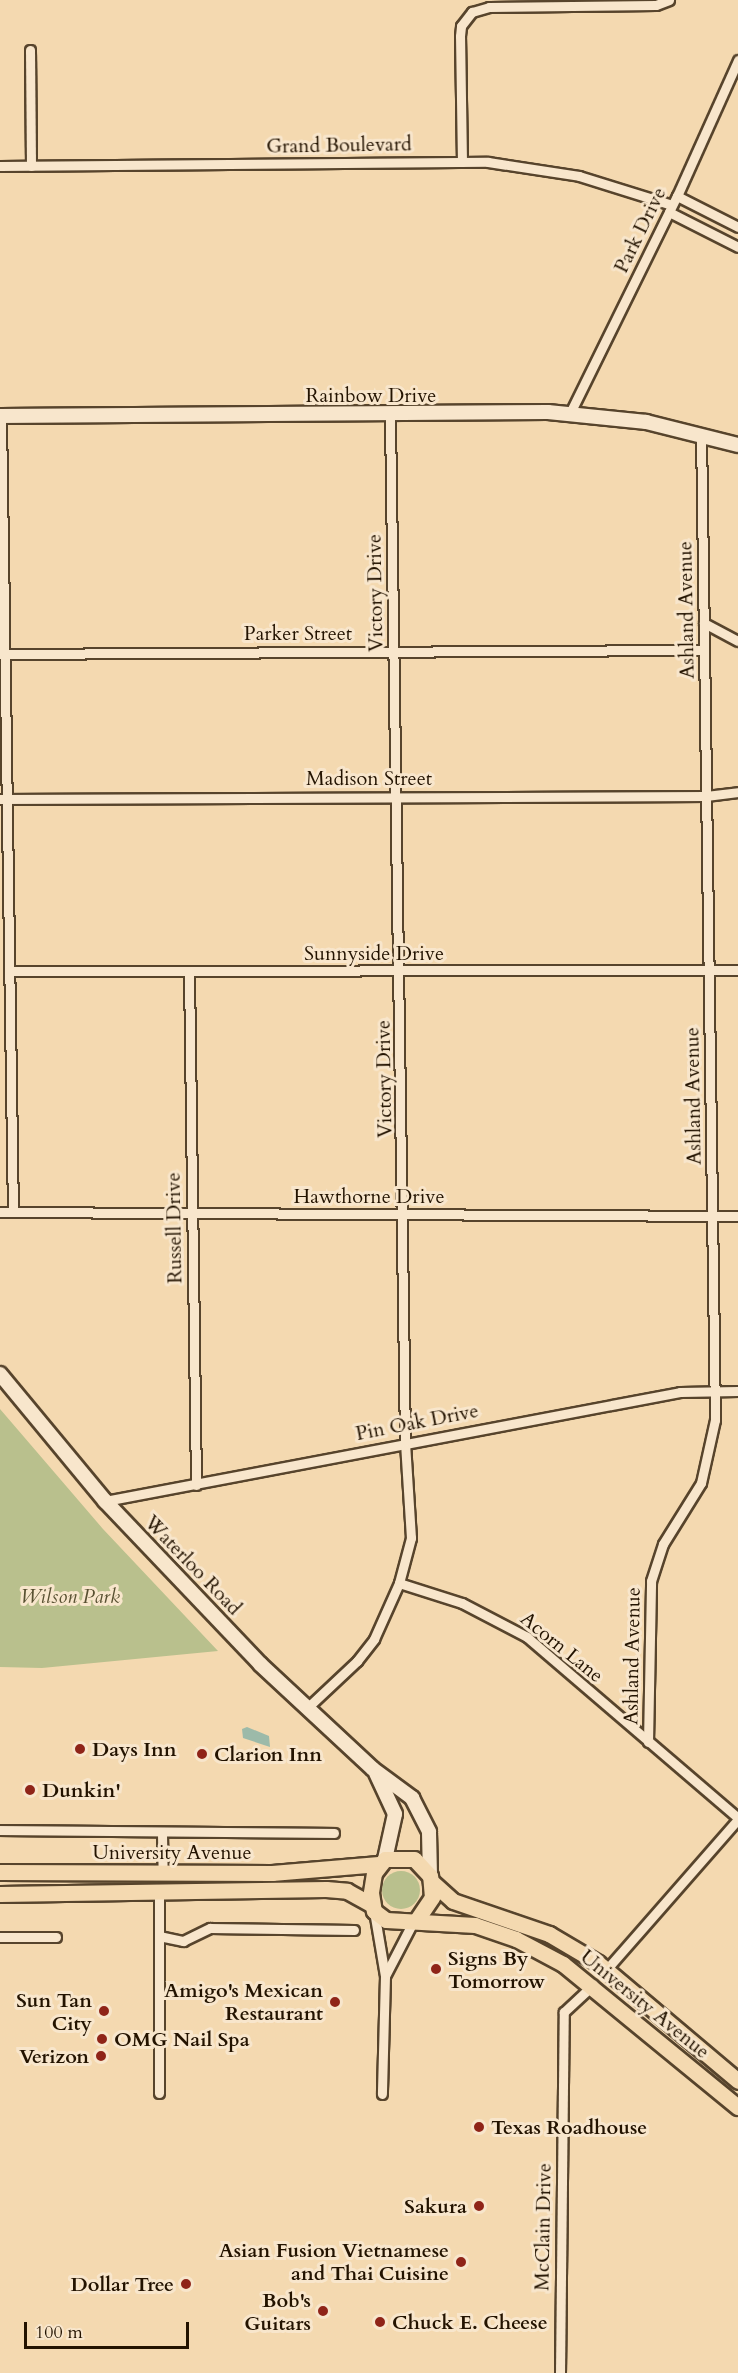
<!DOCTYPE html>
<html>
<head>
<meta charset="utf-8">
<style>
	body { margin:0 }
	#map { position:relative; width:738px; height:2373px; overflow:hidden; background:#f4d9b0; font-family:Cardo,serif }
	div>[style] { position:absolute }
	.green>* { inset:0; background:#b9c08d }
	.round { border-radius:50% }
	.water>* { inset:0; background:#9cbaa9 }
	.roads { filter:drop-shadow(2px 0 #57442c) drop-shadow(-2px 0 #57442c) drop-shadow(0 2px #57442c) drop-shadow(0 -2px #57442c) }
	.street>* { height:9px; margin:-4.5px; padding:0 4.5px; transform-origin:4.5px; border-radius:4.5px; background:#f8e6cc }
	.secondary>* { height:14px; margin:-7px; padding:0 7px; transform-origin:7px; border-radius:7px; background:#f8e6cc }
	.primary>* { height:15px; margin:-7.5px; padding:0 7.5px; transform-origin:7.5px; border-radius:7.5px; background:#f4d9b0 }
	.dots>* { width:16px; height:16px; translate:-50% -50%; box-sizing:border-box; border:3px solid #f8e6cc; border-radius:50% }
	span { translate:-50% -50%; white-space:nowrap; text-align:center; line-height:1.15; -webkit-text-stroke:6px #f8e6cc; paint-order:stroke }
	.street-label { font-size:20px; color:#231300 }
	.park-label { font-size:20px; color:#585031; font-style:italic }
	.poi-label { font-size:20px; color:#231300; font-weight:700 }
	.left { translate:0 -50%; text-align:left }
	.right { translate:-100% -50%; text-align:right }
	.scale { position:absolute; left:24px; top:2322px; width:165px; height:27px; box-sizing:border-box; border:3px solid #231300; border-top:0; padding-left:8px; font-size:18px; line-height:21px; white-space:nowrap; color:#231300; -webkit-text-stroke:4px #f8e6cc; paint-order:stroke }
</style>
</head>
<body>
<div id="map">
	<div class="green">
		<div style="clip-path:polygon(0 1409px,103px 1529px,218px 1651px,42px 1668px,0 1667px)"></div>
		<div class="round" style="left:382px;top:1871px;width:38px;height:38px"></div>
	</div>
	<div class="water">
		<div style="clip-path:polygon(247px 1727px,269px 1736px,270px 1747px,243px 1738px,242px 1729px)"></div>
	</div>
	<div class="roads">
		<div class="street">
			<div style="left:30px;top:50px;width:116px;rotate:89.5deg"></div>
			<div style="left:462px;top:162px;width:126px;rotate:-90.9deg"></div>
			<div style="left:460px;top:36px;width:10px;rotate:-84deg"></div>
			<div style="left:461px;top:26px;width:18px;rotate:-52deg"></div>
			<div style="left:472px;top:12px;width:18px;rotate:-16deg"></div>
			<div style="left:489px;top:7px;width:167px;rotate:-0.7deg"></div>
			<div style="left:656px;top:5px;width:14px;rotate:-21deg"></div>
			<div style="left:0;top:166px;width:488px;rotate:-0.5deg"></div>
			<div style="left:488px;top:162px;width:92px;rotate:8.7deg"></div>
			<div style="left:579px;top:176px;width:97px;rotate:17.3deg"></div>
			<div style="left:677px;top:196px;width:68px;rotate:26.9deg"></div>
			<div style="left:669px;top:212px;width:77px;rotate:26.9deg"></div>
			<div style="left:570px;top:413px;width:242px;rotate:-63.8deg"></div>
			<div style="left:677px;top:196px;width:149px;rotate:-65.8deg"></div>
			<div style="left:1px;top:416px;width:795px;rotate:89.14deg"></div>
			<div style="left:704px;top:623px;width:38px;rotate:28deg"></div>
			<div style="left:0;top:654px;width:704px;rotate:-0.33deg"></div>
			<div style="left:0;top:799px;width:706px;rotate:-0.24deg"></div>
			<div style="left:706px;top:796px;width:32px;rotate:-7deg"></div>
			<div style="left:9px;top:971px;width:729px;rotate:-0.08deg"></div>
			<div style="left:189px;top:971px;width:514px;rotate:89.22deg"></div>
			<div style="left:0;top:1212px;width:738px;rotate:0.31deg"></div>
			<div style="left:105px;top:1501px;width:585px;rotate:-10.73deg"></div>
			<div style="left:680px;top:1392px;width:58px;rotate:-1deg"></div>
			<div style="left:399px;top:1583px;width:66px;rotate:17.6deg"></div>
			<div style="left:462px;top:1603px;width:73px;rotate:27.6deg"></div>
			<div style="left:527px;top:1637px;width:278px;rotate:40.6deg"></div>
			<div style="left:307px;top:1708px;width:69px;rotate:-43.2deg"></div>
			<div style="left:357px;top:1661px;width:28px;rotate:-52deg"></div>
			<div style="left:374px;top:1639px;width:61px;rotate:-65.9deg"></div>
			<div style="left:399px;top:1583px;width:47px;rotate:-75.1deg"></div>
			<div style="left:411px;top:1538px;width:96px;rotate:-93.6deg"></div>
			<div style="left:405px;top:1442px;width:1028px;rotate:-90.84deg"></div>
			<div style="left:648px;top:1742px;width:161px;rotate:-88.9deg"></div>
			<div style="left:651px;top:1581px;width:39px;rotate:-72deg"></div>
			<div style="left:663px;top:1544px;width:72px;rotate:-58.1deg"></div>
			<div style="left:701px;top:1483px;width:65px;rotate:-77.5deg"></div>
			<div style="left:715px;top:1420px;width:986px;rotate:-90.81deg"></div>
			<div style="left:0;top:1830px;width:334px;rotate:0.5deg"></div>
			<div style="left:162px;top:1834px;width:39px;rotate:89deg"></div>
			<div style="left:159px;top:1893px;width:200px;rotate:90deg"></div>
			<div style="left:374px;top:1911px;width:66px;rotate:80.4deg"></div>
			<div style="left:385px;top:1976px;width:118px;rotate:91.5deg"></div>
			<div style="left:159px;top:1936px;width:25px;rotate:12deg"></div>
			<div style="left:183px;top:1941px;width:30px;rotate:-26deg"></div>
			<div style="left:210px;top:1928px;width:144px;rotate:0.8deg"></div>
			<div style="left:0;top:1937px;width:56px"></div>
			<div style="left:606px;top:1970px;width:201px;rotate:-48.8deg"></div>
			<div style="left:385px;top:1976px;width:61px;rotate:-62.6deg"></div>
			<div style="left:560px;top:2373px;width:361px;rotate:-89.4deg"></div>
			<div style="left:564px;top:2012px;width:40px;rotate:-43deg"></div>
		</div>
		<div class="secondary">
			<div style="left:0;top:416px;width:548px;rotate:-0.42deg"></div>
			<div style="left:548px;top:412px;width:99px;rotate:5.8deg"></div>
			<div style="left:646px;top:422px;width:95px;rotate:14deg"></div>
			<div style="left:0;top:1374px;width:165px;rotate:50.4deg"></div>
			<div style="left:105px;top:1501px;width:225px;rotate:46.4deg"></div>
			<div style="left:260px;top:1664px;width:154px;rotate:42.9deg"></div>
			<div style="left:373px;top:1769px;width:49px;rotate:36.6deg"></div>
			<div style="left:412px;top:1798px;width:38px;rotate:63deg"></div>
			<div style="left:429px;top:1832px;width:44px;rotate:88.7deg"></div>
			<div style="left:376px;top:1773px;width:45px;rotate:65.1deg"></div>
			<div style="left:395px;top:1814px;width:46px;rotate:102.5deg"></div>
		</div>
		<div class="primary">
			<div style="left:0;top:1872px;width:272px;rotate:0.2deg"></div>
			<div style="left:272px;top:1873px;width:107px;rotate:-4.8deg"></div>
			<div style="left:432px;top:1882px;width:28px;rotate:42deg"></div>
			<div style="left:453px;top:1901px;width:102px;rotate:19deg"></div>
			<div style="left:549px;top:1934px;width:57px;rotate:30.6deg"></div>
			<div style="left:598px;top:1963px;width:183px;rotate:40.1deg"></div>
			<div style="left:0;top:1894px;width:326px;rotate:-0.9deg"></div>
			<div style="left:326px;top:1889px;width:21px;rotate:5deg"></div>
			<div style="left:347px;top:1891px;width:29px;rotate:29deg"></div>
			<div style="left:416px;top:1921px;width:29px;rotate:-56deg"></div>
			<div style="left:432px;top:1897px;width:21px;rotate:-95deg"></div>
			<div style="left:430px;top:1876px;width:23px;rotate:-133deg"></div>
			<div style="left:414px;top:1859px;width:29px;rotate:180deg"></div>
			<div style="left:385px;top:1859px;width:18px;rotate:128deg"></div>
			<div style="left:374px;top:1873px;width:20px;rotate:99deg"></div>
			<div style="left:371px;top:1893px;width:18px;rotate:81deg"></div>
			<div style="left:374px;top:1911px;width:15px;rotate:37deg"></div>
			<div style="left:386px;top:1920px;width:89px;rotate:3.2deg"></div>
			<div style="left:475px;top:1925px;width:43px;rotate:18.9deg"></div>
			<div style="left:516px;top:1939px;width:53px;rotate:28deg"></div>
			<div style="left:563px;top:1964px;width:226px;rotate:39.3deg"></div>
		</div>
	</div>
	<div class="dots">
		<div style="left:80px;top:1749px;background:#8f2418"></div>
		<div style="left:202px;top:1754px;background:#8f2418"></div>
		<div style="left:30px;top:1790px;background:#8f2418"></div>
		<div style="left:436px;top:1969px;background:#8f2418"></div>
		<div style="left:335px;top:2002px;background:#8f2418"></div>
		<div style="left:104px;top:2011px;background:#8f2418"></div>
		<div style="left:102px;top:2039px;background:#8f2418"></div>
		<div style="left:101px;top:2056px;background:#8f2418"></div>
		<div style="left:479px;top:2127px;background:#8f2418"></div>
		<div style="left:479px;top:2206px;background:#8f2418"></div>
		<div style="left:461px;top:2262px;background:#8f2418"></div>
		<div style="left:186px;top:2284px;background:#8f2418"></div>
		<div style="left:323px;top:2311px;background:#8f2418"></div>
		<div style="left:380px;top:2322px;background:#8f2418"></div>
	</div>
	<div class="street-label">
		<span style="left:339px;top:145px;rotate:-1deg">Grand Boulevard</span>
		<span style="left:640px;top:230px;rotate:-64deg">Park Drive</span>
		<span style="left:371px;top:395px">Rainbow Drive</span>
		<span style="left:375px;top:593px;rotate:-91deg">Victory Drive</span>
		<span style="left:686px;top:610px;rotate:-91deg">Ashland Avenue</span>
		<span style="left:298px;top:633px">Parker Street</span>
		<span style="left:369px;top:778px">Madison Street</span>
		<span style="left:374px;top:953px">Sunnyside Drive</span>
		<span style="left:384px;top:1079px;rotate:-91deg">Victory Drive</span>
		<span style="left:693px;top:1096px;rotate:-91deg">Ashland Avenue</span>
		<span style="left:369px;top:1196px">Hawthorne Drive</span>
		<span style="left:174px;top:1228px;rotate:-91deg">Russell Drive</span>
		<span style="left:417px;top:1422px;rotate:-11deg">Pin Oak Drive</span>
		<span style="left:193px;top:1565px;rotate:46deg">Waterloo Road</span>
		<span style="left:562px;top:1647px;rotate:39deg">Acorn Lane</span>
		<span style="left:632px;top:1656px;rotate:-89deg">Ashland Avenue</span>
		<span style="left:172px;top:1852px">University Avenue</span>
		<span style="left:645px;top:2004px;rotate:39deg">University Avenue</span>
		<span style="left:543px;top:2227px;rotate:-89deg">McClain Drive</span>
	</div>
	<div class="park-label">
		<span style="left:70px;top:1596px">Wilson Park</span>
	</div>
	<div class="poi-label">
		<span class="left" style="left:92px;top:1749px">Days Inn</span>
		<span class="left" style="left:214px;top:1754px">Clarion Inn</span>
		<span class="left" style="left:42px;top:1790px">Dunkin'</span>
		<span class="left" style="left:448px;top:1970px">Signs By<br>Tomorrow</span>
		<span class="right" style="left:323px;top:2002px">Amigo's Mexican<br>Restaurant</span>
		<span class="right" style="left:92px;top:2012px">Sun Tan<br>City</span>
		<span class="left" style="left:114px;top:2039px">OMG Nail Spa</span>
		<span class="right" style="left:89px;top:2056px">Verizon</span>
		<span class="left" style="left:491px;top:2127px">Texas Roadhouse</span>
		<span class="right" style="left:467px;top:2206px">Sakura</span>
		<span class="right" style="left:449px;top:2262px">Asian Fusion Vietnamese<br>and Thai Cuisine</span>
		<span class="right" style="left:174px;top:2284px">Dollar Tree</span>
		<span class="right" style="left:311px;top:2312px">Bob's<br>Guitars</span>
		<span class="left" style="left:392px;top:2322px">Chuck E. Cheese</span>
	</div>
	<div class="scale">100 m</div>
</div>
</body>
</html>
